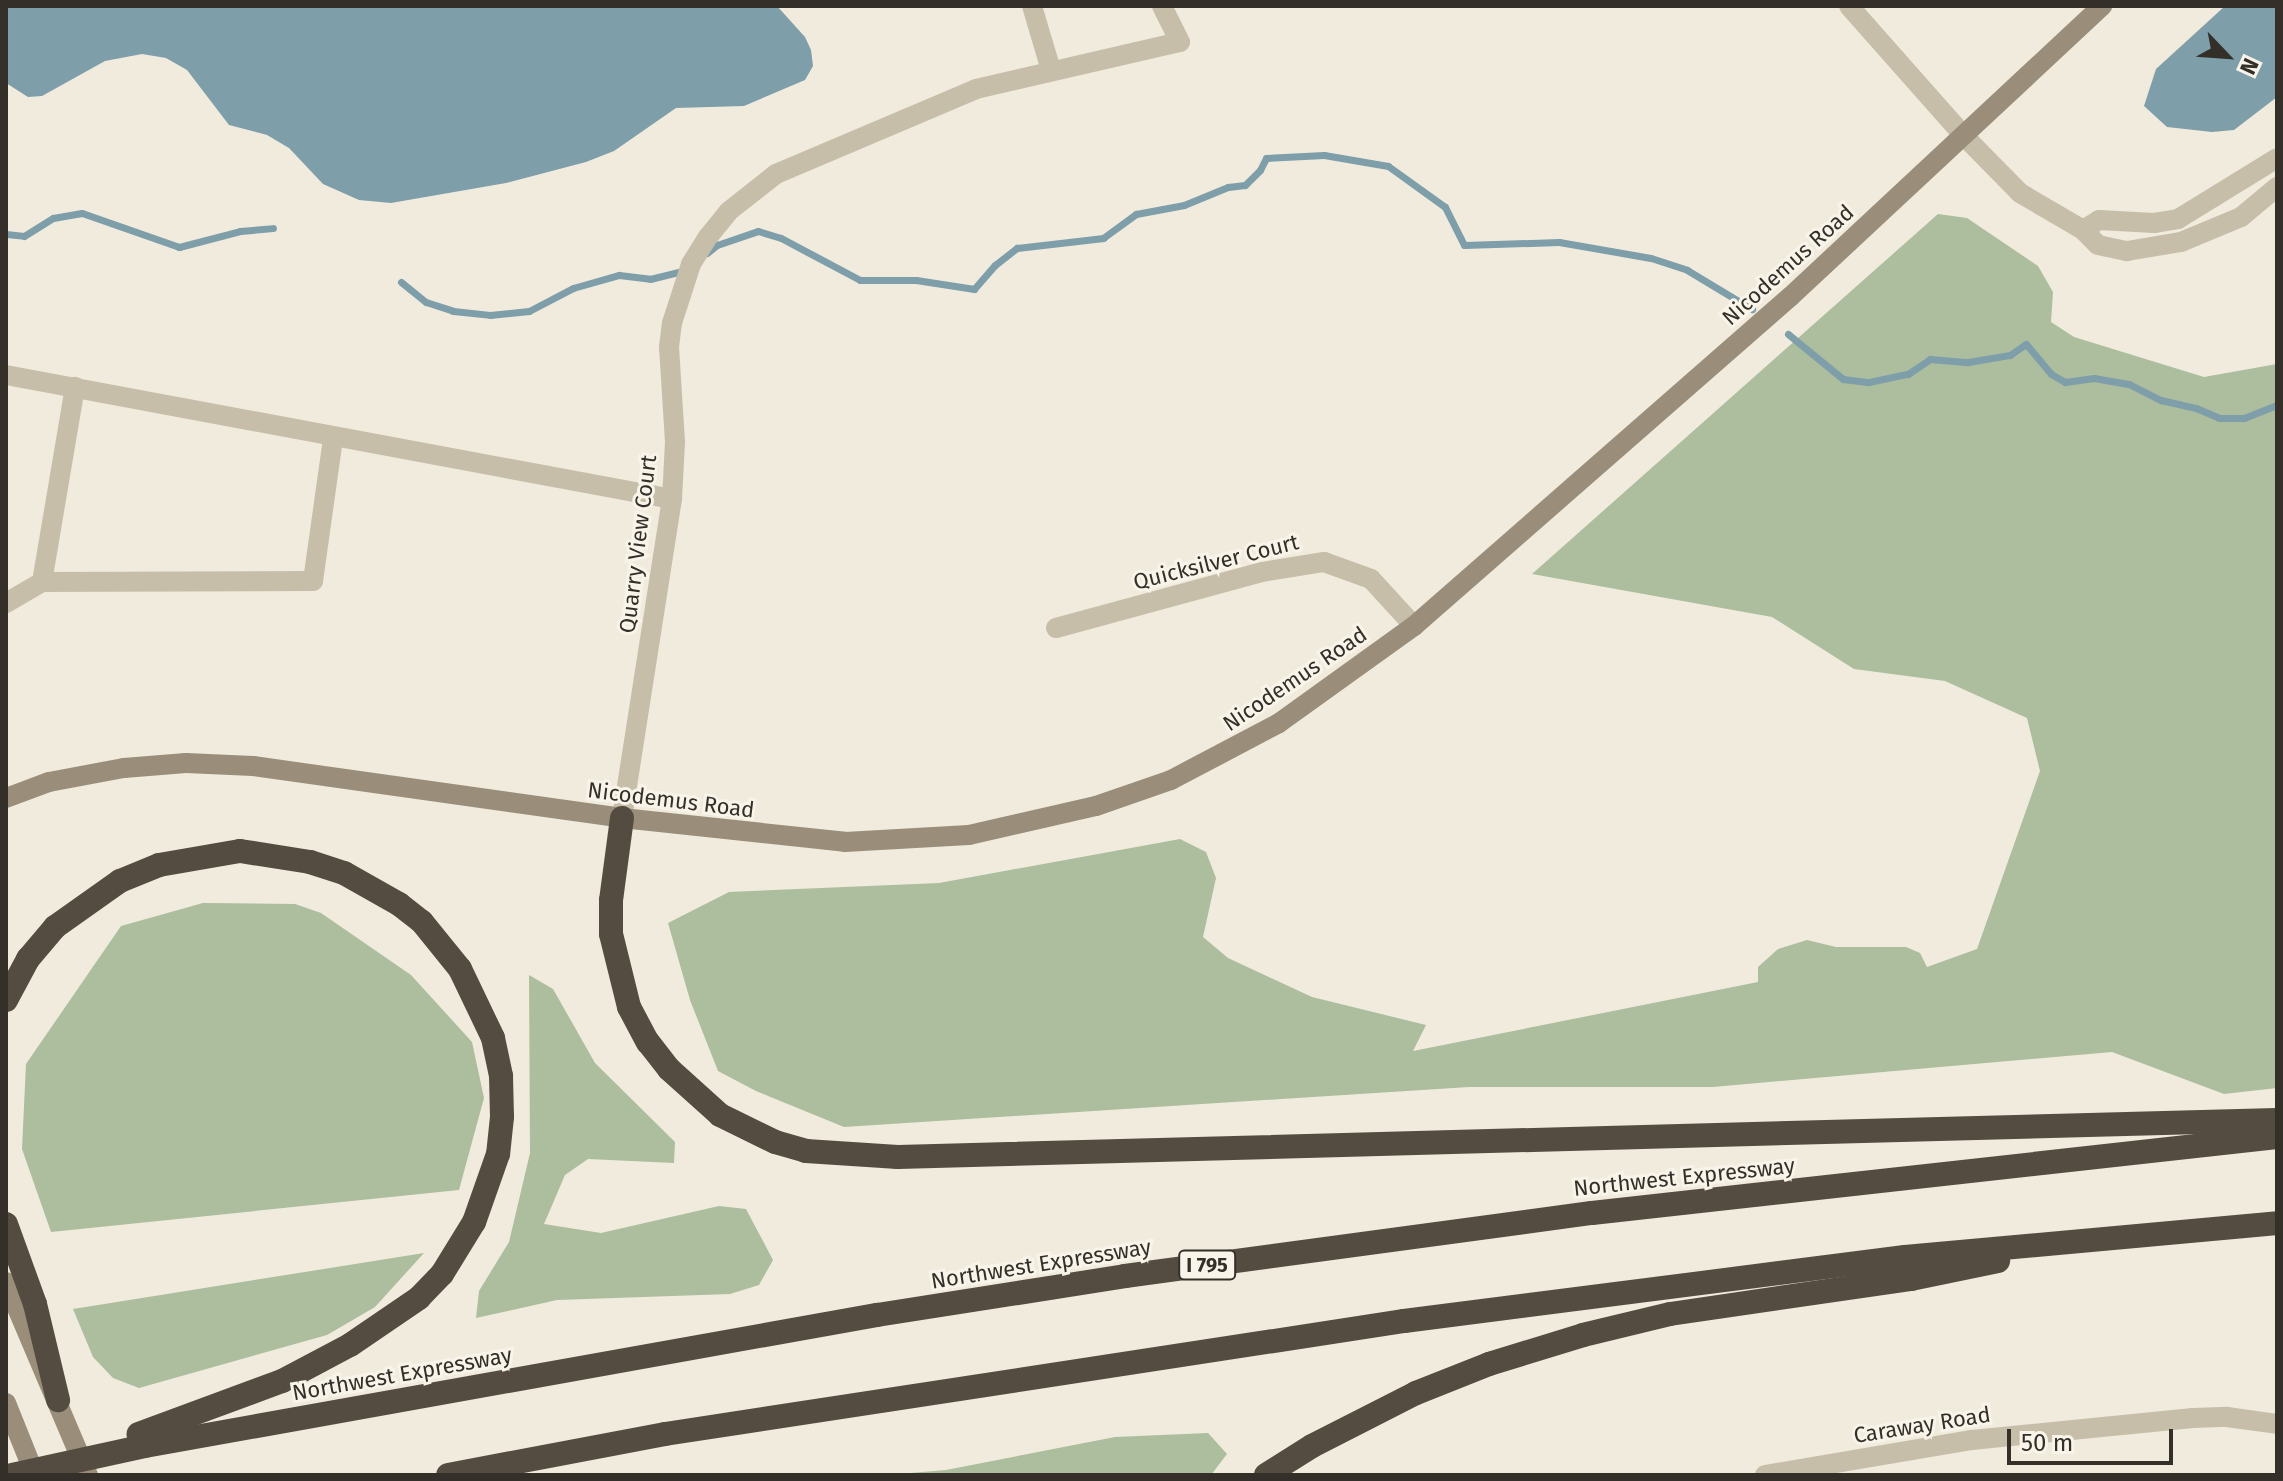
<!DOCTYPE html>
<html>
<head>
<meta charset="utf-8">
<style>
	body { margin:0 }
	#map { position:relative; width:2283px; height:1481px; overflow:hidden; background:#f0ebdd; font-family:"Fira Sans",sans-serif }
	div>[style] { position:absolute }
	.green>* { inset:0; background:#acbe9e }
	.water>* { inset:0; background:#7e9eaa }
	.stream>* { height:7px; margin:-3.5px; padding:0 3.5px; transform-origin:3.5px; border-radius:3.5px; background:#7e9eaa }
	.street>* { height:20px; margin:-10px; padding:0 10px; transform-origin:10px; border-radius:10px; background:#c7beaa }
	.secondary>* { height:20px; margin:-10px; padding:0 10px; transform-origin:10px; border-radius:10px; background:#9a8e7b }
	.highway>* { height:24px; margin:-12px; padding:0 12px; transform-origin:12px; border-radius:12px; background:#554c41 }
	.highway-bridge>* { height:24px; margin:-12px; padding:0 12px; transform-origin:12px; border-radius:12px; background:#554c41 }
	span { translate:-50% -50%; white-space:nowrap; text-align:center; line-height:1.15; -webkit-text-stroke:6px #f8f4e9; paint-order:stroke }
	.shield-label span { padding:2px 6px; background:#f8f4e9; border:2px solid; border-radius:6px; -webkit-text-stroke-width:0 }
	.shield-label { font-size:20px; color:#352f29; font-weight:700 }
	.street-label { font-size:22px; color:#352f29 }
	.frame { position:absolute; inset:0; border:8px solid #352f29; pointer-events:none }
	.north { position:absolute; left:2187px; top:16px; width:80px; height:80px; -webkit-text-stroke:6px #f8f4e9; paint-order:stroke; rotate:115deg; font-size:22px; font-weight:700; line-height:32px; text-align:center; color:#352f29 }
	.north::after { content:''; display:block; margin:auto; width:28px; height:36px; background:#352f29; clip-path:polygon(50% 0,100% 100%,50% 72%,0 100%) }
	.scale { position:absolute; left:2007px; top:1429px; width:166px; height:36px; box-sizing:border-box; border:4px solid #352f29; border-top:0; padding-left:10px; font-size:24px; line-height:28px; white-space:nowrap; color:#352f29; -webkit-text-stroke:6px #f8f4e9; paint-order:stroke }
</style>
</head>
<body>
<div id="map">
	<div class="green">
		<div style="clip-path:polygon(1938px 214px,1967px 218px,2038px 266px,2053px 292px,2051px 322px,2074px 337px,2204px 377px,2277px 364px,2277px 1088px,2224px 1094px,2112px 1052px,1713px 1087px,1469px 1087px,844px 1127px,756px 1091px,718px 1071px,690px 1000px,668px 923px,729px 892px,939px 883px,1180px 839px,1206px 852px,1216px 878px,1203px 937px,1228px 958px,1312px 997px,1426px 1025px,1413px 1051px,1758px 982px,1758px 967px,1778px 949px,1807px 940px,1836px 947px,1906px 947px,1920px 953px,1927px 967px,1977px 949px,2040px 771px,2027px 718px,1945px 681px,1854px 669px,1772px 617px,1532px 574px)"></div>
		<div style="clip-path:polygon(203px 903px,295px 904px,321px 913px,411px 975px,472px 1042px,484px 1098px,459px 1190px,51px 1232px,22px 1149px,26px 1064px,121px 926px)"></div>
		<div style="clip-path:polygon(529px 975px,553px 989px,595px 1063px,675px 1142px,674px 1163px,588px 1159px,565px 1175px,544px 1224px,601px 1233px,719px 1206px,746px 1209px,773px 1260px,759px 1285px,730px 1294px,557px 1300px,476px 1318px,479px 1291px,509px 1242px,530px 1153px)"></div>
		<div style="clip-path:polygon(424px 1253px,375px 1307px,327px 1335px,139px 1388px,113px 1378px,93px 1357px,73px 1309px)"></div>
		<div style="clip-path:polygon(1208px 1433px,1227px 1454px,1211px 1475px,887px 1475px,946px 1470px,1115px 1437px)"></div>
	</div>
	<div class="water">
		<div style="clip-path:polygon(6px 6px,777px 6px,805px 37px,811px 50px,813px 66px,805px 80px,744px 106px,676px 108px,614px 151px,586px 162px,506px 183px,391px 203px,359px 200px,323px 184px,289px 148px,267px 135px,229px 125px,187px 70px,166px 58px,142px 54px,105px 61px,42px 96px,28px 97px,6px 83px)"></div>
		<div style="clip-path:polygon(2225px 6px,2277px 6px,2277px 97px,2234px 130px,2212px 132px,2167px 127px,2144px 106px,2156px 69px)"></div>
	</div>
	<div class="stream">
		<div style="left:6px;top:234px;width:18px;rotate:6deg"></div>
		<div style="left:24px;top:236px;width:34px;rotate:-32deg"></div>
		<div style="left:53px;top:218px;width:29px;rotate:-10deg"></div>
		<div style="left:82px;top:213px;width:103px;rotate:19.3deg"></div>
		<div style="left:179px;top:247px;width:63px;rotate:-14.7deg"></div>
		<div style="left:240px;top:231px;width:33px;rotate:-5deg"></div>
		<div style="left:707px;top:253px;width:13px;rotate:-39deg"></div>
		<div style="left:717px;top:245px;width:43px;rotate:-18.9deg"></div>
		<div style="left:758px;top:231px;width:24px;rotate:17deg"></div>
		<div style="left:781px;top:238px;width:89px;rotate:28deg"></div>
		<div style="left:860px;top:280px;width:56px"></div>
		<div style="left:916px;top:280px;width:59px;rotate:8.8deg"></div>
		<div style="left:974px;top:289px;width:32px;rotate:-49deg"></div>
		<div style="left:995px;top:265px;width:28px;rotate:-38deg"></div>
		<div style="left:1017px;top:248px;width:87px;rotate:-6.6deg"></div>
		<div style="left:1103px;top:238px;width:41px;rotate:-36deg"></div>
		<div style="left:1136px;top:214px;width:49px;rotate:-10.6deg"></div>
		<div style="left:1184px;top:205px;width:48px;rotate:-22.2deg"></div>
		<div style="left:1228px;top:187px;width:17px;rotate:-7deg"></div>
		<div style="left:1245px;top:185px;width:21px;rotate:-45deg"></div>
		<div style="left:1260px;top:170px;width:13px;rotate:-63deg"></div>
		<div style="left:1266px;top:158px;width:58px;rotate:-3deg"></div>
		<div style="left:1324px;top:155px;width:65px;rotate:9.8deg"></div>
		<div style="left:1388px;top:166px;width:70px;rotate:35.7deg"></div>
		<div style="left:1445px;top:207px;width:42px;rotate:63.4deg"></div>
		<div style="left:1464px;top:245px;width:95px;rotate:-1.8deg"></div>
		<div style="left:1559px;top:242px;width:93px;rotate:9.9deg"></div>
		<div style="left:1651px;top:258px;width:38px;rotate:18deg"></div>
		<div style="left:1687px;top:270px;width:76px;rotate:31deg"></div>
		<div style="left:401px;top:282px;width:32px;rotate:39deg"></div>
		<div style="left:426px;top:302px;width:28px;rotate:18deg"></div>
		<div style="left:453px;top:311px;width:37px;rotate:6deg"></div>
		<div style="left:490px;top:315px;width:39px;rotate:-6deg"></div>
		<div style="left:529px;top:311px;width:50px;rotate:-27.6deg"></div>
		<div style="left:573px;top:288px;width:48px;rotate:-15.8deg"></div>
		<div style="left:619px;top:275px;width:31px;rotate:7deg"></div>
		<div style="left:650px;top:279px;width:36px;rotate:-14deg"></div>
		<div style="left:1788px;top:334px;width:71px;rotate:39.3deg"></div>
		<div style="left:1843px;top:379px;width:26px;rotate:7deg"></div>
		<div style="left:1869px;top:382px;width:40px;rotate:-12deg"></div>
		<div style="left:1908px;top:374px;width:27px;rotate:-34deg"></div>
		<div style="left:1930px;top:359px;width:38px;rotate:5deg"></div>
		<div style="left:1968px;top:362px;width:43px;rotate:-9.5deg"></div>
		<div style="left:2010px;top:355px;width:19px;rotate:-35deg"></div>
		<div style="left:2026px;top:344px;width:39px;rotate:50deg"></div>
		<div style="left:2051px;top:374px;width:16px;rotate:30deg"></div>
		<div style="left:2065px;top:382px;width:29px;rotate:-8deg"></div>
		<div style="left:2094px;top:378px;width:36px;rotate:10deg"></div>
		<div style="left:2129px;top:384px;width:36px;rotate:27deg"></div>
		<div style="left:2161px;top:400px;width:36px;rotate:13deg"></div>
		<div style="left:2196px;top:408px;width:25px;rotate:23deg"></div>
		<div style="left:2219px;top:418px;width:25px"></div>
		<div style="left:2244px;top:418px;width:35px;rotate:-22deg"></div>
	</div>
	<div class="street">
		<div style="left:1032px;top:6px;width:67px;rotate:73.5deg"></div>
		<div style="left:1849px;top:6px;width:174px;rotate:48.5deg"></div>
		<div style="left:1964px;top:136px;width:80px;rotate:45.5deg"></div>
		<div style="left:2020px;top:193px;width:73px;rotate:30.4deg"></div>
		<div style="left:2083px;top:230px;width:21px;rotate:45deg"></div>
		<div style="left:2098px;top:245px;width:30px;rotate:12deg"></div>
		<div style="left:2127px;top:251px;width:55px;rotate:-9.5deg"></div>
		<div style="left:2181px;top:242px;width:65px;rotate:-22.6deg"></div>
		<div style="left:2241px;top:217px;width:47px;rotate:-39.8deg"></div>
		<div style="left:2083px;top:230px;width:19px;rotate:-32deg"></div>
		<div style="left:2099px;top:220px;width:55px;rotate:3.1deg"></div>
		<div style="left:2154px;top:223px;width:24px;rotate:-9deg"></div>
		<div style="left:2178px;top:219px;width:116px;rotate:-31.6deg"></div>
		<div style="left:6px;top:375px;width:677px;rotate:10.55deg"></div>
		<div style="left:42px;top:582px;width:198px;rotate:-80.4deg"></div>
		<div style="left:6px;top:603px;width:42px;rotate:-30.3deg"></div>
		<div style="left:42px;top:582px;width:271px;rotate:-0.2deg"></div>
		<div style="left:313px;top:581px;width:143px;rotate:-82deg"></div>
		<div style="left:1056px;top:628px;width:213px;rotate:-15.2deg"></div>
		<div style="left:1262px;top:572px;width:63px;rotate:-9.2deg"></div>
		<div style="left:1324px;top:562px;width:50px;rotate:19.9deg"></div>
		<div style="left:1371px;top:579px;width:64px;rotate:47.5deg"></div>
		<div style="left:622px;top:818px;width:323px;rotate:-81.1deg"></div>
		<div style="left:672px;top:499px;width:57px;rotate:-87deg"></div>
		<div style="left:675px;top:442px;width:95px;rotate:-93.6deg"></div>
		<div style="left:669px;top:347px;width:24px;rotate:-83deg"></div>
		<div style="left:672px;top:323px;width:62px;rotate:-72.1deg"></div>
		<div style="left:691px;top:264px;width:32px;rotate:-58deg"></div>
		<div style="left:708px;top:237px;width:33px;rotate:-51deg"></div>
		<div style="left:729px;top:211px;width:60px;rotate:-38.2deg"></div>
		<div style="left:776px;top:174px;width:217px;rotate:-23deg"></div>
		<div style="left:976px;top:89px;width:209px;rotate:-13deg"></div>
		<div style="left:1180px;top:42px;width:40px;rotate:-116.6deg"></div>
		<div style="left:1765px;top:1475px;width:210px;rotate:-9.6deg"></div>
		<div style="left:1972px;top:1440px;width:222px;rotate:-5.7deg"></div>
		<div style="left:2193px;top:1418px;width:34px;rotate:-2deg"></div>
		<div style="left:2227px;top:1417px;width:50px;rotate:8deg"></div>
	</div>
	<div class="secondary">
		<div style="left:6px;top:798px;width:46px;rotate:-20.4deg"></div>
		<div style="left:49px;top:782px;width:76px;rotate:-10.6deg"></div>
		<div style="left:124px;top:768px;width:62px;rotate:-4.6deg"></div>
		<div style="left:186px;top:763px;width:67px;rotate:2.6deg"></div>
		<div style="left:253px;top:766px;width:373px;rotate:8deg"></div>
		<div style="left:622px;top:818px;width:224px;rotate:6.1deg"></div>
		<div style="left:845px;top:842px;width:124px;rotate:-3.2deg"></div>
		<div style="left:969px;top:835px;width:130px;rotate:-12.9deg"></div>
		<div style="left:1096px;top:806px;width:79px;rotate:-19.1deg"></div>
		<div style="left:1171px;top:780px;width:122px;rotate:-27.8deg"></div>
		<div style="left:1279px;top:723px;width:166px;rotate:-35.7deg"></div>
		<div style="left:1414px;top:626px;width:500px;rotate:-41.2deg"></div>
		<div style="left:1790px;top:297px;width:427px;rotate:-43deg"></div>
		<div style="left:6px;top:1282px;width:210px;rotate:67deg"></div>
		<div style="left:6px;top:1403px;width:78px;rotate:68.1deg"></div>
	</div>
	<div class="highway">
		<div style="left:622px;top:818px;width:83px;rotate:97.6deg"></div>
		<div style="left:611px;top:900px;width:34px;rotate:90deg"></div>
		<div style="left:611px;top:934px;width:75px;rotate:76.1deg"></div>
		<div style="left:629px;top:1007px;width:40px;rotate:62deg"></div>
		<div style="left:648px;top:1042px;width:34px;rotate:52deg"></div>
		<div style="left:669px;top:1069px;width:69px;rotate:42deg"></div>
		<div style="left:720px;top:1115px;width:61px;rotate:26.1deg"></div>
		<div style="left:775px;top:1142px;width:32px;rotate:16deg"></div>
		<div style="left:806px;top:1151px;width:92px;rotate:3.7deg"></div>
		<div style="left:898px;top:1157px;width:1379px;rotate:-1.54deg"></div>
		<div style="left:6px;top:1000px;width:47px;rotate:-61.8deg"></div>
		<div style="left:28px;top:959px;width:42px;rotate:-49.8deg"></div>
		<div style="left:55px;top:927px;width:80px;rotate:-35.3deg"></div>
		<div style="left:120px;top:881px;width:42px;rotate:-22.3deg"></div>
		<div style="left:159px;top:865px;width:82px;rotate:-9.8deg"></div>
		<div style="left:240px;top:851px;width:71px;rotate:8.9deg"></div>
		<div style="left:310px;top:862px;width:36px;rotate:18deg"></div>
		<div style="left:344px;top:873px;width:63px;rotate:29.4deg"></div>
		<div style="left:399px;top:904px;width:29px;rotate:38deg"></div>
		<div style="left:422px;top:922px;width:60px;rotate:51deg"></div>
		<div style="left:460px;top:969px;width:76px;rotate:64.4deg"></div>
		<div style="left:493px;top:1038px;width:39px;rotate:78deg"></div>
		<div style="left:501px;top:1076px;width:41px;rotate:88.6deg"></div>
		<div style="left:502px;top:1117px;width:37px;rotate:96deg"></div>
		<div style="left:498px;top:1154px;width:72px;rotate:109.4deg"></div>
		<div style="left:474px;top:1222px;width:61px;rotate:121.6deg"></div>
		<div style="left:442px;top:1274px;width:33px;rotate:134deg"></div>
		<div style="left:419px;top:1298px;width:83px;rotate:145.7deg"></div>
		<div style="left:350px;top:1345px;width:77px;rotate:152.1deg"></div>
		<div style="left:282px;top:1381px;width:153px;rotate:159.7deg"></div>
		<div style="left:6px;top:1224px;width:85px;rotate:70.1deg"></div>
		<div style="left:35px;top:1304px;width:99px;rotate:76.5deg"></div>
		<div style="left:145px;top:1446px;width:744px;rotate:-10.15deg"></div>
		<div style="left:877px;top:1315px;width:251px;rotate:-8.9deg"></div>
		<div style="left:1125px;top:1276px;width:471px;rotate:-7.7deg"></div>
		<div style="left:1592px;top:1213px;width:689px;rotate:-6.33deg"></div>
		<div style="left:448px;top:1475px;width:221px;rotate:-10.7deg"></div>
		<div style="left:665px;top:1434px;width:748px;rotate:-8.69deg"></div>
		<div style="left:1404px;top:1321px;width:505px;rotate:-7.28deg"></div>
		<div style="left:1905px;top:1257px;width:374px;rotate:-5.2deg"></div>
		<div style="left:1266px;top:1475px;width:54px;rotate:-32.2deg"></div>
		<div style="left:1312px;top:1446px;width:117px;rotate:-27deg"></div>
		<div style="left:1416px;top:1393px;width:79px;rotate:-21.7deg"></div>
		<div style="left:1489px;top:1364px;width:98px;rotate:-17.1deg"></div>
		<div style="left:1583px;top:1335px;width:89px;rotate:-13.6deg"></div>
		<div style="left:1670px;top:1314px;width:244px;rotate:-8.3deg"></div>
		<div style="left:1911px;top:1279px;width:89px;rotate:-11.7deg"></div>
	</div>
	<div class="highway-bridge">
		<div style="left:12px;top:1475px;width:136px;rotate:-12.3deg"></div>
	</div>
	<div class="shield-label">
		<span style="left:1207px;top:1265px">I 795</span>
	</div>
	<div class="street-label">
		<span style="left:1788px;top:265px;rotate:-42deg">Nicodemus Road</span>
		<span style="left:638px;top:544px;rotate:-83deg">Quarry View Court</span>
		<span style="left:1216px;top:562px;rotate:-14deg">Quicksilver Court</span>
		<span style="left:1295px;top:679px;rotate:-34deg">Nicodemus Road</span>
		<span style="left:671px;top:800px;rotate:7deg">Nicodemus Road</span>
		<span style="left:1684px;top:1177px;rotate:-6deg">Northwest Expressway</span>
		<span style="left:1041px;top:1264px;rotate:-9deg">Northwest Expressway</span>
		<span style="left:402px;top:1374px;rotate:-10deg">Northwest Expressway</span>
		<span style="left:1922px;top:1425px;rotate:-9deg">Caraway Road</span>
	</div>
	<div class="frame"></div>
	<div class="north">N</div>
	<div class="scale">50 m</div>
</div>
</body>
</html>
